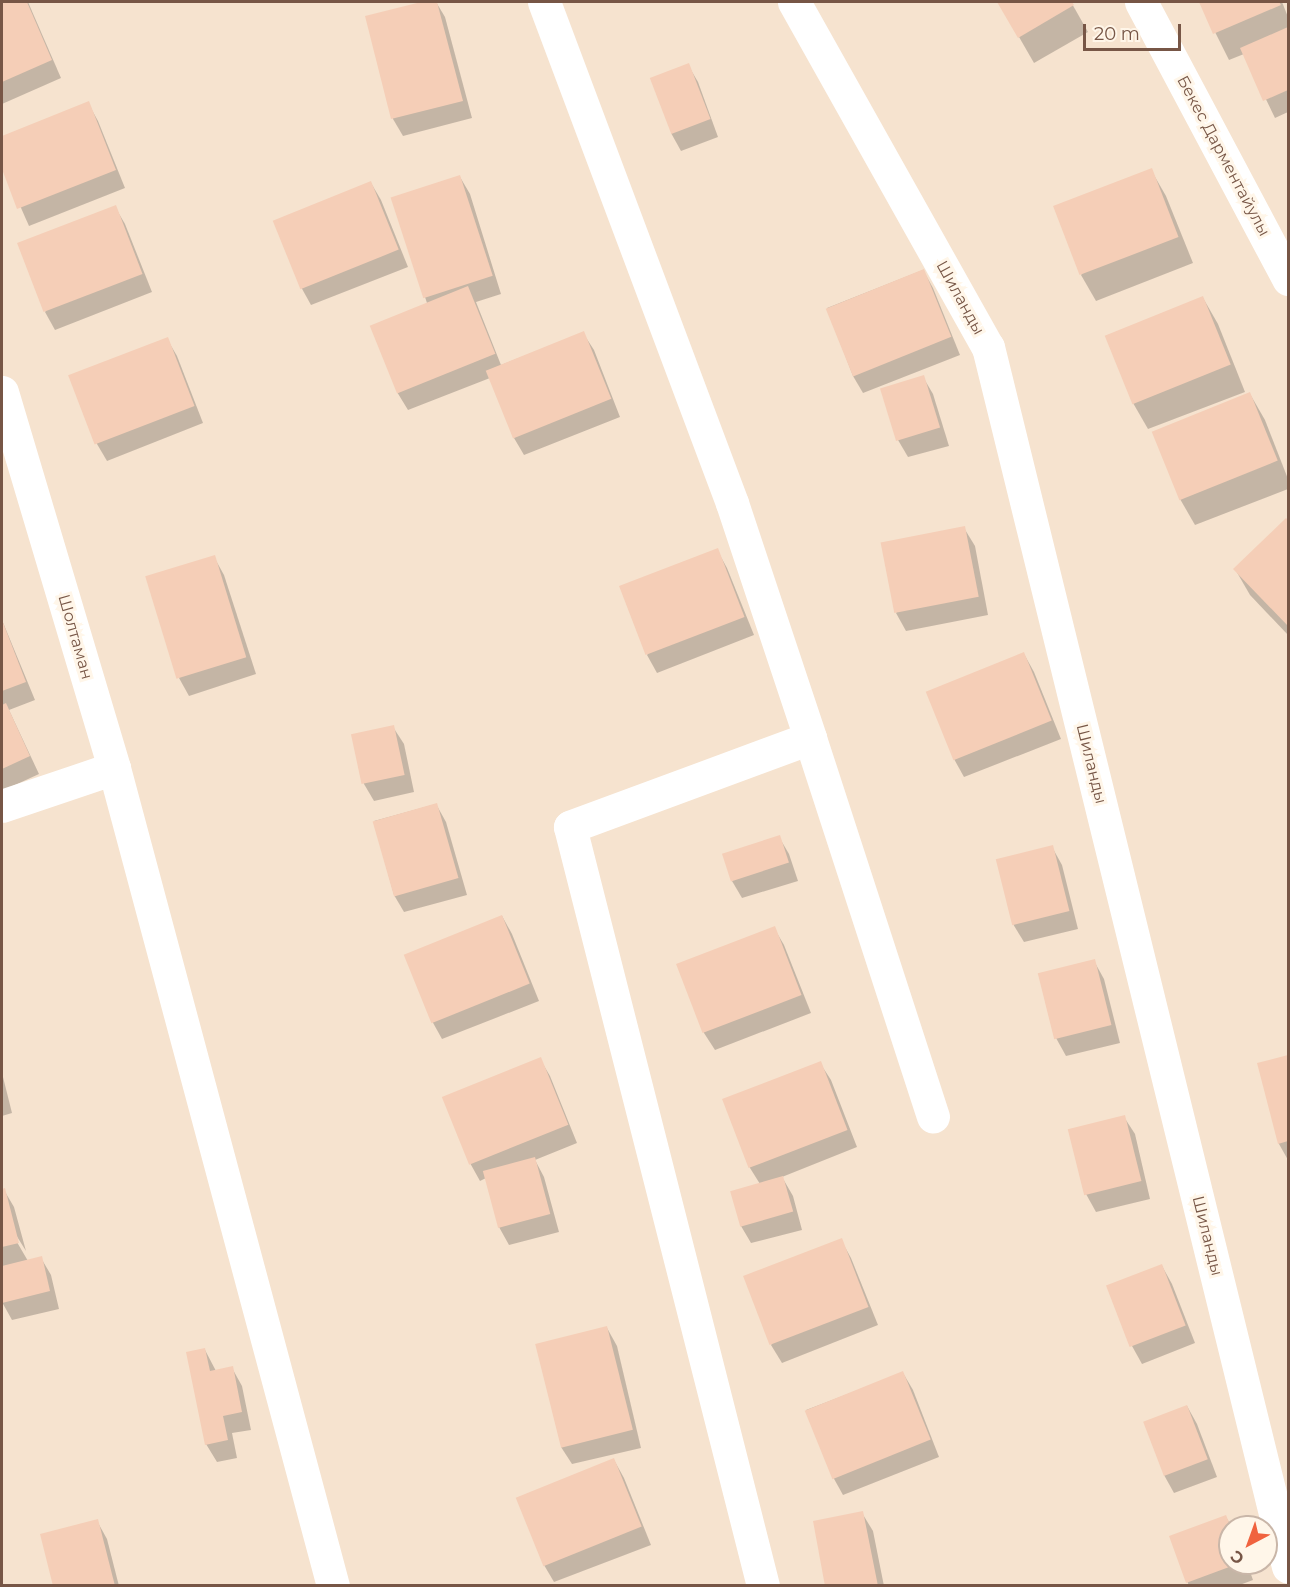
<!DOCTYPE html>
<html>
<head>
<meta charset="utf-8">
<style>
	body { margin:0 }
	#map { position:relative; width:1290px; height:1587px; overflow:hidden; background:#fef2e1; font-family:Montserrat,sans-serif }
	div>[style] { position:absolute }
	.residential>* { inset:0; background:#f6e3cf }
	.shadow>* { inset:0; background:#0003 }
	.building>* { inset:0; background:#f5ceb7; transform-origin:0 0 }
	.minor>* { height:33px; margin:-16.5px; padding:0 16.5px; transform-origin:16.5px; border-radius:16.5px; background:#fff }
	span { translate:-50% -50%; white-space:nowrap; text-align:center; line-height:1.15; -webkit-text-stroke:6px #fff6e9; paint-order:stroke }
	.street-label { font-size:16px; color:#775646 }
	.frame { position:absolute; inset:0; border:3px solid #775646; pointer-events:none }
	.north { position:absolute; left:1218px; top:1515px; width:60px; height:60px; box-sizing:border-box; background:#fff6e9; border:2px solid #c9b6a8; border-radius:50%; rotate:221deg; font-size:16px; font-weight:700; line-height:24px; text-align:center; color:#775646 }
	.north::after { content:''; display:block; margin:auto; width:21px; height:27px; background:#f0623e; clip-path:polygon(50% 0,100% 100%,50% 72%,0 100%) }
	.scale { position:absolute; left:1083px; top:24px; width:98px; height:27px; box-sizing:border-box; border:3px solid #775646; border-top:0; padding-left:8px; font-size:18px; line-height:21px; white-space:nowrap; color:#775646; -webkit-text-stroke:4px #fff6e9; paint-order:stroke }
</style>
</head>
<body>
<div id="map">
	<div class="residential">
		<div style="clip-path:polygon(evenodd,2px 2px,1288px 2px,1288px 1585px,2px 1586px,2px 2px,1230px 1527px,1266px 1527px,1266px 1563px,1230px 1563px,1230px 1527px)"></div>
	</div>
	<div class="shadow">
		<div style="clip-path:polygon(2px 2px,28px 2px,61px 78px,2px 104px)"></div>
		<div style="clip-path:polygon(427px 2px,436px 2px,445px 17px,472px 118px,403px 136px,393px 119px,366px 17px)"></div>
		<div style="clip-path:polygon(999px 2px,1071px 2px,1088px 32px,1034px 63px)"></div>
		<div style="clip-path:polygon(1200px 2px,1282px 2px,1288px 17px,1288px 112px,1275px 118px,1244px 54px,1229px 60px)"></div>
		<div style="clip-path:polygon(688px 65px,698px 82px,718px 137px,681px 151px,671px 133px)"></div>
		<div style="clip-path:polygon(88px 103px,98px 121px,125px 188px,29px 226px,2px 165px,2px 137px)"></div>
		<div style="clip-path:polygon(1151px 170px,1166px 196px,1193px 263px,1096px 301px,1081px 275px)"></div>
		<div style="clip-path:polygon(460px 177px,470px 194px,501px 294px,476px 302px,501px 365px,583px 333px,594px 350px,620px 417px,524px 455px,514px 438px,490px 378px,408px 410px,397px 392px,427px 303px,392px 198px)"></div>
		<div style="clip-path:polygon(371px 183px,381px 200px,408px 267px,311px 305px,301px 287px)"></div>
		<div style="clip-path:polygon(115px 207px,125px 224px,152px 292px,55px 330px,45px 312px)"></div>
		<div style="clip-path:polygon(923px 270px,933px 288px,960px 355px,863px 393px,853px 376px,827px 308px)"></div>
		<div style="clip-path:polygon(1203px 298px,1218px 324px,1245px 392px,1148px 429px,1133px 403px,1106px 336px)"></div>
		<div style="clip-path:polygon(167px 339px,177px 356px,203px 423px,107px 461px,97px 444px,70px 376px)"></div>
		<div style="clip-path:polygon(923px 377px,933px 394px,949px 446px,908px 457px,898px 440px,882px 389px)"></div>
		<div style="clip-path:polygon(1250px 394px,1265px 420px,1288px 479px,1288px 489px,1195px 525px,1180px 499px)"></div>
		<div style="clip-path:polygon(1286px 520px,1288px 522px,1288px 635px,1250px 595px,1235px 569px)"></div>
		<div style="clip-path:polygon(964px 528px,975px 546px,988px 615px,906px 631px,896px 613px)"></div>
		<div style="clip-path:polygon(717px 550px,727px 568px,754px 635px,657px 673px,647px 655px)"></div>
		<div style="clip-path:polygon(214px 557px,224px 575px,256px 674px,189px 696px,179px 678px)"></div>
		<div style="clip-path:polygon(2px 620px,35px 700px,9px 710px,39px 774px,2px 791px)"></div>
		<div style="clip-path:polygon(1024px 654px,1034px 672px,1061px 739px,964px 777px,954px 759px)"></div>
		<div style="clip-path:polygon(393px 727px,404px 744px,414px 792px,374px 801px,364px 784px,353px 736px)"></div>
		<div style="clip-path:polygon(436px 804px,446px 822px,467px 895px,404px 912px,394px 895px,374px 821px)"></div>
		<div style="clip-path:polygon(779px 837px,789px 854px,798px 881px,742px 898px,732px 881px)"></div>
		<div style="clip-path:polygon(1052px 847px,1062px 865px,1078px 929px,1024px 942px,1013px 924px)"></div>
		<div style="clip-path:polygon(502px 916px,512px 934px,539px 1001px,442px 1039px,432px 1021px)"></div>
		<div style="clip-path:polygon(774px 928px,784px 945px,811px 1013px,715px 1050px,704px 1033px,678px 966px)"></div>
		<div style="clip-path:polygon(1094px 961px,1104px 979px,1120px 1043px,1066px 1056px,1056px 1038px)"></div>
		<div style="clip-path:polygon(1288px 1057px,1288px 1160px,1279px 1144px,1259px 1064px)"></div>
		<div style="clip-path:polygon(540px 1059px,550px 1076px,577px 1143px,535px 1160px,544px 1177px,559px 1232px,509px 1245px,499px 1227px,486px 1178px,480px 1181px,470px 1163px)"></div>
		<div style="clip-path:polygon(820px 1063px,831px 1080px,857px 1147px,782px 1177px,793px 1196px,802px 1230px,751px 1243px,741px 1226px,732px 1192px,760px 1184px,750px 1168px,724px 1100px)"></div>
		<div style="clip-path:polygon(2px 1073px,12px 1113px,2px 1116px)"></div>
		<div style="clip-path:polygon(1124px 1117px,1135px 1134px,1150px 1199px,1096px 1212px,1086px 1194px)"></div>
		<div style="clip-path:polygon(2px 1190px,4px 1190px,14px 1207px,26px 1251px,16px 1235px,14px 1237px,28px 1261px,41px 1258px,51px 1275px,59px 1309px,12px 1320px,2px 1302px)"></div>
		<div style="clip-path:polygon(841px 1240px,851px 1258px,878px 1325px,782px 1363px,771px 1345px)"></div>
		<div style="clip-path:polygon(1162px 1266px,1172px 1284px,1195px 1343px,1142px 1364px,1132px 1346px,1108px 1287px)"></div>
		<div style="clip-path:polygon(607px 1328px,617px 1346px,641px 1448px,572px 1464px,561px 1447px)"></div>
		<div style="clip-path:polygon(205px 1350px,216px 1371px,232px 1368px,242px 1386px,251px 1430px,232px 1433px,237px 1458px,217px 1462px,206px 1444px)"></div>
		<div style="clip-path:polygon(903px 1373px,913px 1390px,939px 1457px,843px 1495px,833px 1477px,806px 1410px)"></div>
		<div style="clip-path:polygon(1187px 1406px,1197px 1424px,1217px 1477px,1174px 1493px,1164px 1475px)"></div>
		<div style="clip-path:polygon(614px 1460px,624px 1478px,651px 1545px,554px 1582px,544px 1565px,517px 1498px)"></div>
		<div style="clip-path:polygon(862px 1513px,873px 1531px,884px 1586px,827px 1586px)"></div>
		<div style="clip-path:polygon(1226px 1517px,1232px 1527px,1230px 1563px,1247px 1563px,1253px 1580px,1237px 1586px,1189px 1586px,1171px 1537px)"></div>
		<div style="clip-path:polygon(97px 1521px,107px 1539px,119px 1586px,54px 1586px)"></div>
	</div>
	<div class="building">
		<div style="clip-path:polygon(2px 2px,27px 2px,52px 60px,2px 82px)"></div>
		<div style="clip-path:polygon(421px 2px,437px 2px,463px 101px,391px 119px,365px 16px)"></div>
		<div style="clip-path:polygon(997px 2px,1072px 2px,1074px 5px,1018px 38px)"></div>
		<div style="clip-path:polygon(1199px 2px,1279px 2px,1281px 5px,1213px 34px)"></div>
		<div style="clip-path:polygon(1288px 27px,1288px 90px,1263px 101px,1240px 48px)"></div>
		<div style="left:689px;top:63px;width:60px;height:42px;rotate:69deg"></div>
		<div style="clip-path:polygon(89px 101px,116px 170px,17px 209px,2px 169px,2px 136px)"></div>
		<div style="left:1152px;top:168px;width:74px;height:106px;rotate:69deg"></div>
		<div style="left:460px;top:175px;width:106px;height:73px;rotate:72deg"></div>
		<div style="left:371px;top:181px;width:74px;height:106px;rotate:68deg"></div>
		<div style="left:116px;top:205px;width:74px;height:106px;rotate:69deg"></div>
		<div style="left:924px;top:269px;width:73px;height:106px;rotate:68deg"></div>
		<div style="left:468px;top:286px;width:73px;height:106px;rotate:68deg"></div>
		<div style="left:1203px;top:296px;width:74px;height:106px;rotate:68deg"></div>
		<div style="left:584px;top:331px;width:73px;height:106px;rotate:68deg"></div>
		<div style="left:168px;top:337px;width:74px;height:107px;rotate:69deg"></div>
		<div style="left:924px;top:375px;width:55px;height:46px;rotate:73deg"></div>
		<div style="left:1250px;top:392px;width:74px;height:106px;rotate:68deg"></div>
		<div style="clip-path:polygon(1286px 518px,1288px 520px,1288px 626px,1233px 569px)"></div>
		<div style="left:965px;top:526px;width:72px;height:86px;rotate:79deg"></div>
		<div style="left:718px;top:548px;width:74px;height:106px;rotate:69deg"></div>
		<div style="left:215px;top:555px;width:107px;height:73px;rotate:73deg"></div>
		<div style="clip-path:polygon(2px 620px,26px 682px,2px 691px)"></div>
		<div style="left:1024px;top:652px;width:74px;height:106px;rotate:68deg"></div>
		<div style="clip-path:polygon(6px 703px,30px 756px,2px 769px,2px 705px)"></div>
		<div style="left:394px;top:725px;width:51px;height:44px;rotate:78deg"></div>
		<div style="left:437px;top:803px;width:78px;height:67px;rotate:74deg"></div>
		<div style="left:780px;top:835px;width:29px;height:61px;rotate:72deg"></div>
		<div style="left:1053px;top:845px;width:68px;height:59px;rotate:76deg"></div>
		<div style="left:502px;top:915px;width:74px;height:106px;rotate:68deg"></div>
		<div style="left:775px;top:926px;width:74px;height:106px;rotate:69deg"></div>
		<div style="left:1095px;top:959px;width:68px;height:59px;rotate:76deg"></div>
		<div style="clip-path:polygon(1288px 1055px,1288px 1141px,1278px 1144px,1257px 1063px)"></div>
		<div style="left:541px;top:1057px;width:73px;height:107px;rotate:68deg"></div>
		<div style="left:821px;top:1061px;width:74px;height:106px;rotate:69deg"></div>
		<div style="left:1125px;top:1115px;width:68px;height:59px;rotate:76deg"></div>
		<div style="left:535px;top:1157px;width:59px;height:54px;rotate:75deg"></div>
		<div style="left:783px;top:1176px;width:37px;height:55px;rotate:74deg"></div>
		<div style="clip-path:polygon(5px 1188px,19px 1243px,2px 1247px,2px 1189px)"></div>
		<div style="left:842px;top:1238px;width:74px;height:106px;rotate:69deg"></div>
		<div style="clip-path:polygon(42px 1256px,50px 1291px,2px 1303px,2px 1266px)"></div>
		<div style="left:1162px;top:1264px;width:66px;height:60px;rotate:69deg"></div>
		<div style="left:607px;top:1326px;width:107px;height:74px;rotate:76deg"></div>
		<div style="clip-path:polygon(205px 1348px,210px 1371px,233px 1366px,242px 1412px,223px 1416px,228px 1440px,205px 1445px,186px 1352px)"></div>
		<div style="left:903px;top:1371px;width:74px;height:106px;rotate:68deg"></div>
		<div style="left:1187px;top:1405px;width:58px;height:47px;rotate:69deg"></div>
		<div style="left:614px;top:1458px;width:74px;height:106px;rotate:68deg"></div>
		<div style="clip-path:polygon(863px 1511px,878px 1586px,825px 1586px,813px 1521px)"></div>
		<div style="clip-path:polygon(1226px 1515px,1231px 1527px,1230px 1563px,1240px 1563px,1186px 1583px,1169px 1536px)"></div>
		<div style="clip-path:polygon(98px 1519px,115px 1586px,53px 1586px,40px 1534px)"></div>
	</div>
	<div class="minor">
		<div style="left:544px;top:2px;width:535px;rotate:69.43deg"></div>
		<div style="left:732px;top:503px;width:248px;rotate:71.6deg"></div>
		<div style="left:810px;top:738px;width:256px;rotate:159.7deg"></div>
		<div style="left:570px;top:827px;width:783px;rotate:75.73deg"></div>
		<div style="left:794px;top:2px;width:396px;rotate:60.7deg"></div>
		<div style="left:988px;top:347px;width:1256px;rotate:76.18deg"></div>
		<div style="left:1141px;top:2px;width:314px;rotate:62deg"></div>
		<div style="left:2px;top:392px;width:392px;rotate:73.4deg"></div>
		<div style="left:114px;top:768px;width:118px;rotate:161.3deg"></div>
		<div style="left:810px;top:738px;width:398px;rotate:72deg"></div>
		<div style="left:114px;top:768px;width:847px;rotate:75.01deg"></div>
	</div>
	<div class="street-label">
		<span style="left:1223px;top:156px;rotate:62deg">Бекес Дарментайулы</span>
		<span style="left:960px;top:298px;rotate:61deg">Шиланды</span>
		<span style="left:75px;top:637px;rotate:74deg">Шолтаман</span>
		<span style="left:1091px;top:764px;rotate:76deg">Шиланды</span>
		<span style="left:1207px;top:1236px;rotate:76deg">Шиланды</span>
	</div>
	<div class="frame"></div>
	<div class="north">С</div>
	<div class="scale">20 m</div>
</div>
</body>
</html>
